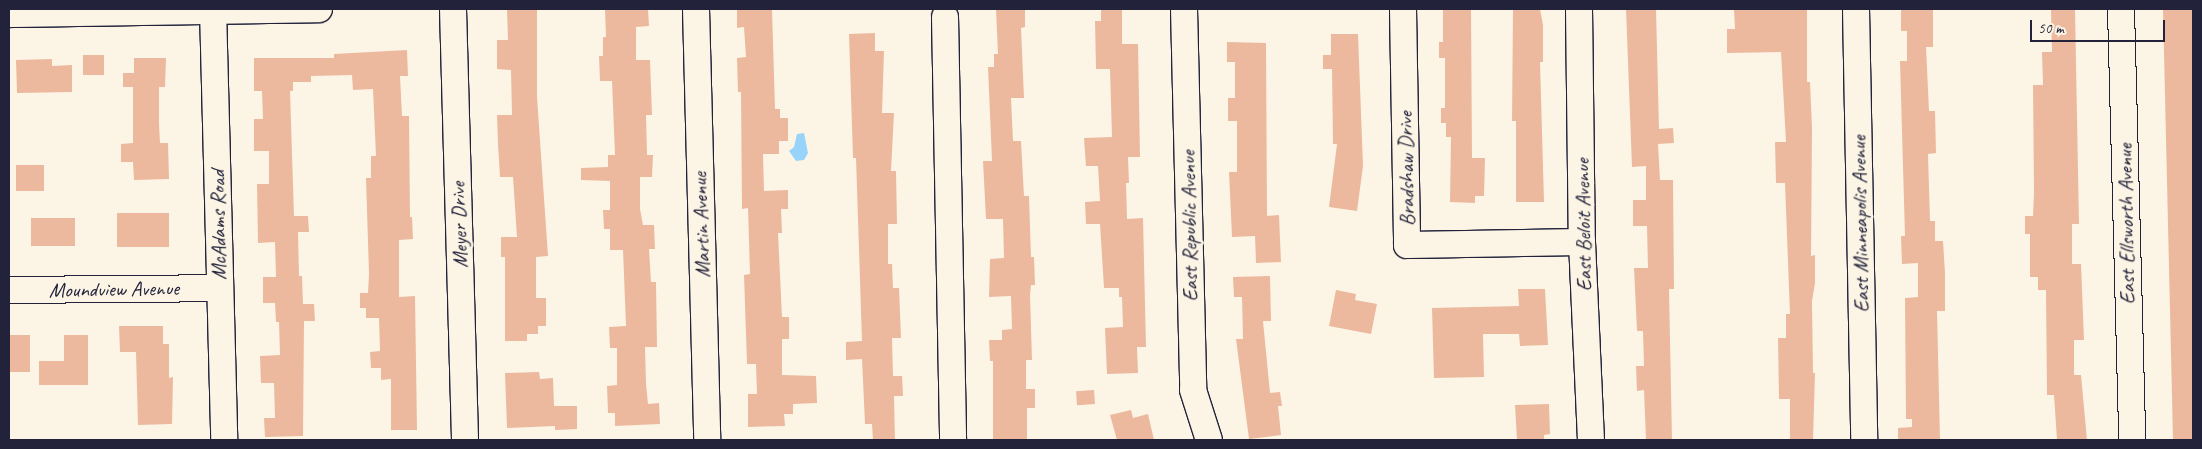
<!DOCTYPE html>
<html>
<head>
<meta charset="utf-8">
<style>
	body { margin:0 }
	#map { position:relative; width:2202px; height:449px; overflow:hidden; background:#fcf5e5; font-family:Caveat,sans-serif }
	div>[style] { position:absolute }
	.water>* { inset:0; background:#98d4f9 }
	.building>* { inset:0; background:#ecb99e; transform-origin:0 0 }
	.roads { filter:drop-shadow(1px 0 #22223b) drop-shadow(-1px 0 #22223b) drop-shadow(0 1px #22223b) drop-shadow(0 -1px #22223b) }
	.minor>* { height:26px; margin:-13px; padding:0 13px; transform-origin:13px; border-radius:13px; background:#fcf5e5 }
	span { translate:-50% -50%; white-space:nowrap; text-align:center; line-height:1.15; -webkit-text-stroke:5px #fcf5e5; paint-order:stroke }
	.street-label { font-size:21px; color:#22223b }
	.frame { position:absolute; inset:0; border:10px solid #22223b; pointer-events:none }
	.scale { position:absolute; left:2030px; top:20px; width:135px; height:22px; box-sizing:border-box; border:2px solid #22223b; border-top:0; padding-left:6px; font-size:15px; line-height:18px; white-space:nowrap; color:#22223b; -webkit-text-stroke:4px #fcf5e5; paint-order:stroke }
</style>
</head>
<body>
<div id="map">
	<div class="water">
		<div style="clip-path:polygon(804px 133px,808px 153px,804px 160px,796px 161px,789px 151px,794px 147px,797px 134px)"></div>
	</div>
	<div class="building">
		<div style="clip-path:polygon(507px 9px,537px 9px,537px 97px,548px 256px,536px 257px,536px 298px,546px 298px,546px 326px,538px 326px,538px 334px,527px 334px,527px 341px,505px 341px,505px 257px,501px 257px,501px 237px,517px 237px,513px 177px,500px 177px,498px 144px,497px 115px,512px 115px,511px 70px,497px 69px,497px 40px,508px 40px)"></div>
		<div style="clip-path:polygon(605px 9px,648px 9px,649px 26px,636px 27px,636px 60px,650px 60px,652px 115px,646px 115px,647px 155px,653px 155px,652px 177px,640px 177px,640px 209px,643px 225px,654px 225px,655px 249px,649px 249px,651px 282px,656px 282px,657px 347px,645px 347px,646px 384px,648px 404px,659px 403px,660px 424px,615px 426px,615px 413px,608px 413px,607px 386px,617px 385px,617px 348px,610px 348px,609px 327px,626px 326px,623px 250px,610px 250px,610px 229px,604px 229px,603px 210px,610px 210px,610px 181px,581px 180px,581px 168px,608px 167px,608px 155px,615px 155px,612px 81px,600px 81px,599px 56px,603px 56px,603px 37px,606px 37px)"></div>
		<div style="clip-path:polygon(737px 9px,772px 9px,775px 109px,780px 109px,780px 118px,788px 118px,788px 141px,779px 141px,779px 154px,763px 154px,764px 191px,788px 190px,788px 209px,781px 209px,782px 233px,778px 233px,782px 317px,789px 317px,789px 339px,782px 339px,782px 375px,816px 376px,817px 403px,793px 404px,793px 414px,784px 414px,785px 426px,748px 427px,748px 394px,757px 394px,756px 364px,747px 364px,744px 275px,750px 274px,748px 208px,742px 209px,741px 92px,738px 92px,737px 58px,746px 57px,744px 27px,737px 28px)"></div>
		<div style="clip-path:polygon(996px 9px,1025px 9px,1025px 27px,1021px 28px,1024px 98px,1011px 98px,1013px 141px,1021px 141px,1024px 196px,1029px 196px,1031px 257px,1034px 257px,1035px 285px,1031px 285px,1030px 295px,1032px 360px,1026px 360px,1026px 389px,1035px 389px,1035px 408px,1027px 408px,1027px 440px,993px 440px,993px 361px,990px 361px,989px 340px,1002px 340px,1002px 330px,1012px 329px,1011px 296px,989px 297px,990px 259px,1004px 258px,1003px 219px,986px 219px,983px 161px,992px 161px,988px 67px,994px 67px,994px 54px,998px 54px)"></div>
		<div style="clip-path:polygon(1101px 9px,1122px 9px,1122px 44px,1138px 44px,1140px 157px,1128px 157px,1129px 183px,1126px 183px,1127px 219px,1143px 218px,1146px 347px,1137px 347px,1138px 373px,1107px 374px,1105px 328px,1123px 327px,1122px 297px,1119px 297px,1119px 288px,1104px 288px,1100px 224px,1086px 224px,1085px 202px,1100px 201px,1098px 166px,1086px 166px,1084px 138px,1112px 137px,1110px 69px,1096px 69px,1095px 21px,1101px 21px)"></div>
		<div style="clip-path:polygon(1443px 9px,1471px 9px,1472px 158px,1485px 158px,1484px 196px,1475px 196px,1475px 203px,1450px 202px,1451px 137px,1446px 137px,1446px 123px,1441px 123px,1441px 108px,1445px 108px,1445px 58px,1439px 58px,1439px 42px,1443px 42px)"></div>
		<div style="clip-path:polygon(1513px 9px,1540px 9px,1543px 25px,1543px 62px,1540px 62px,1544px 202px,1516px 202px,1516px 121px,1512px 121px)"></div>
		<div style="clip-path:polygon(1626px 9px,1656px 9px,1659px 129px,1673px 128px,1674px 143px,1658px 144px,1660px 180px,1673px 180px,1674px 289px,1669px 289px,1672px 440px,1646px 440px,1644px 390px,1637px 391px,1636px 366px,1644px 366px,1643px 331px,1637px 331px,1634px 268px,1648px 268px,1647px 226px,1633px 226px,1633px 200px,1646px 200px,1646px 166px,1632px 167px)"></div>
		<div style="clip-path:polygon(1734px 9px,1807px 9px,1807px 82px,1810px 82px,1812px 128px,1811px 256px,1815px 255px,1815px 283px,1812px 301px,1813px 373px,1815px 373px,1813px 440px,1790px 440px,1790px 399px,1779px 399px,1778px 338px,1786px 338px,1786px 314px,1790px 314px,1785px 183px,1776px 183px,1775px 142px,1786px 142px,1781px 52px,1727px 53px,1727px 29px,1735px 29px)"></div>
		<div style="clip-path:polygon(1901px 9px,1933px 9px,1933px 47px,1926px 47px,1929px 111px,1935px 111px,1936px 153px,1928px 154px,1930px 221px,1935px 221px,1935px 241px,1943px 241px,1945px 273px,1945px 311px,1937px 311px,1940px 440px,1898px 440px,1898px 428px,1912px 427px,1912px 419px,1906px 419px,1905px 298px,1918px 297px,1918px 263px,1902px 264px,1901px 236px,1905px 236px,1900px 61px,1907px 61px,1907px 31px,1901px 31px)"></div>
		<div style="clip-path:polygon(2051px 9px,2075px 9px,2079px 224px,2072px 224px,2072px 264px,2081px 264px,2084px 340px,2074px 340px,2074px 375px,2081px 375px,2087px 440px,2057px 440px,2054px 395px,2047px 395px,2046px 290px,2038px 290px,2038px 277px,2030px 277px,2030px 234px,2025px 234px,2025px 216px,2033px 216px,2034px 193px,2033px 85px,2043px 85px,2042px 52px,2052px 52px)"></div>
		<div style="clip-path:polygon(2163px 9px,2192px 9px,2193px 440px,2173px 440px)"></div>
		<div style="clip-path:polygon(875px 33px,875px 51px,884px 51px,882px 113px,894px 113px,891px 171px,896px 171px,897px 224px,888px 224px,888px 264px,892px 264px,893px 288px,899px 288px,901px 338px,892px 338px,893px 376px,902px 376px,903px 396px,894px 396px,895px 440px,873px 440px,872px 424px,865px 424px,862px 359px,846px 360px,846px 342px,862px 341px,856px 158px,853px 158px,849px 34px)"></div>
		<div style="clip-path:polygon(1331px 34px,1358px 34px,1363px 166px,1357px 211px,1329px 207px,1337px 144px,1333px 144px,1332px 69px,1323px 69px,1323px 55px,1331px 55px)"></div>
		<div style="clip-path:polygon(1227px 42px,1266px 43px,1267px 216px,1279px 215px,1281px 262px,1256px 263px,1255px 236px,1232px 237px,1229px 172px,1237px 172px,1237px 121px,1228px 121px,1228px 98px,1235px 98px,1235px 62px,1227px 62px)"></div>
		<div style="clip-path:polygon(407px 50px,408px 76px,400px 76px,402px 116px,409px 116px,410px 217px,412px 217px,413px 239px,399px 240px,399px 297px,415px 296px,417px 430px,391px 430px,391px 379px,381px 380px,381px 368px,371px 368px,370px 352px,380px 351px,379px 318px,366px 318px,366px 308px,360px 308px,360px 293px,368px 293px,369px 274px,366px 178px,371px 178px,371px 156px,376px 156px,373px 89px,353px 90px,352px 75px,311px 76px,311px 82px,293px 82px,293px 91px,290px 91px,294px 216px,308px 216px,309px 232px,298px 232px,299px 276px,302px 276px,303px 304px,314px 304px,315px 321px,304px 321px,303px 436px,265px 437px,264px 418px,275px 418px,274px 383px,261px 383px,260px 356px,280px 355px,279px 322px,276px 322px,275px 303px,263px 303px,263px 277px,276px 277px,275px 242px,258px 243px,257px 184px,269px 184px,269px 151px,254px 151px,254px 119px,263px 119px,262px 91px,254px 91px,254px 58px,334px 58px,334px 54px)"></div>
		<div style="left:83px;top:55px;width:21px;height:20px"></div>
		<div style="clip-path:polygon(134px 58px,166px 58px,165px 87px,159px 87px,159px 124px,160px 143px,168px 143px,169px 179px,134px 180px,133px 162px,121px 162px,121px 144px,133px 143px,133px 87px,123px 87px,123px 73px,134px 73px)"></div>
		<div style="clip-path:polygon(52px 59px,52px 66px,72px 65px,72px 92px,17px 93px,16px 60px)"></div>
		<div style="left:16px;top:165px;width:28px;height:26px"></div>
		<div style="left:169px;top:213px;width:34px;height:52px;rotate:90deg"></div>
		<div style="left:31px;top:218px;width:44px;height:28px"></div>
		<div style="clip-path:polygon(1270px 276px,1271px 321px,1263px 321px,1270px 393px,1280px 392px,1282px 406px,1278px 406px,1281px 435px,1249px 439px,1236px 339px,1243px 339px,1242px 297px,1234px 297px,1233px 277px)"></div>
		<div style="clip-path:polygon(1518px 289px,1545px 289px,1548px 345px,1520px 346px,1519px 334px,1483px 334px,1484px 377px,1434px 378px,1432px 308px,1519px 306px)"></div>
		<div style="clip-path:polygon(1336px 290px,1356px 294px,1355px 300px,1377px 304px,1371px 334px,1329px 326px)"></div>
		<div style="clip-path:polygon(119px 326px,163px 326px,163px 344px,169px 344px,169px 378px,173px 377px,172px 424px,138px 425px,136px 352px,120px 352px)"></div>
		<div style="left:10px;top:335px;width:20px;height:37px"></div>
		<div style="clip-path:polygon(64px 335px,88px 335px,88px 385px,39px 385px,39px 361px,64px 361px)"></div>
		<div style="clip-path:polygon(539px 372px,540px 379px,553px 378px,554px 406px,577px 406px,577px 429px,555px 430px,555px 426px,507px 428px,505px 373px)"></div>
		<div style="left:1094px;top:390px;width:14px;height:18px;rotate:86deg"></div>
		<div style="clip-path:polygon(1549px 404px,1550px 434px,1544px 435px,1544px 440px,1517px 440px,1515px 405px)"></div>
		<div style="clip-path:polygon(1131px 410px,1133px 418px,1148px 414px,1154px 440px,1117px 440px,1110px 415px)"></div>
	</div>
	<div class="roads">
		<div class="minor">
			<div style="left:213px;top:9px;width:431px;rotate:88.5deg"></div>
			<div style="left:453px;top:9px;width:431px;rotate:88.4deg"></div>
			<div style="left:696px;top:9px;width:431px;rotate:88.5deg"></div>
			<div style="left:1184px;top:9px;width:381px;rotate:88.6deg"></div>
			<div style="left:1193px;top:390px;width:52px;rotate:72.3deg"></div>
			<div style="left:1403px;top:9px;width:236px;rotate:89deg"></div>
			<div style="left:1407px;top:245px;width:175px;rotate:-1deg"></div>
			<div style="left:1579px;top:9px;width:233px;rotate:89.3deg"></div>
			<div style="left:1582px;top:242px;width:198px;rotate:87.4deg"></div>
			<div style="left:1856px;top:9px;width:431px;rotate:88.9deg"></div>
			<div style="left:2121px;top:9px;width:431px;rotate:88.5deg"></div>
			<div style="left:9px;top:14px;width:310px;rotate:-0.9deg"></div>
			<div style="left:945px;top:17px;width:423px;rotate:88.9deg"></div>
			<div style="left:9px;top:290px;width:211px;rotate:-0.5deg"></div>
		</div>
	</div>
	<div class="street-label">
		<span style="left:1406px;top:169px;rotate:-91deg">Bradshaw Drive</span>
		<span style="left:1860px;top:224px;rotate:-91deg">East Minneapolis Avenue</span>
		<span style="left:2126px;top:224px;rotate:-91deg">East Ellsworth Avenue</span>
		<span style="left:218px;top:225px;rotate:-91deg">McAdams Road</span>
		<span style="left:459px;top:225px;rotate:-92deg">Meyer Drive</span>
		<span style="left:701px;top:225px;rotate:-92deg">Martin Avenue</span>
		<span style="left:1583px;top:225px;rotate:-91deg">East Beloit Avenue</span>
		<span style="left:1189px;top:226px;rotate:-91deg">East Republic Avenue</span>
		<span style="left:114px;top:289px;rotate:-1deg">Moundview Avenue</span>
	</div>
	<div class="frame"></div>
	<div class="scale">50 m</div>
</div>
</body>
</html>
